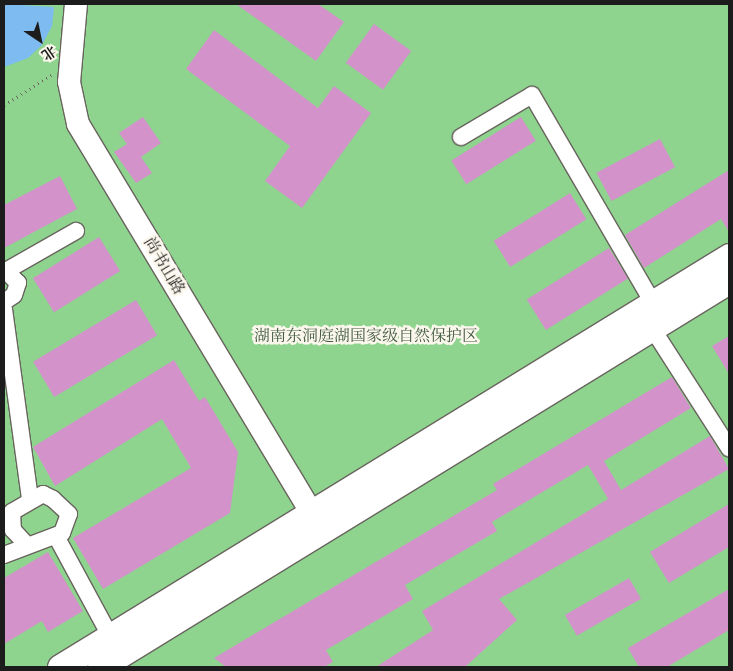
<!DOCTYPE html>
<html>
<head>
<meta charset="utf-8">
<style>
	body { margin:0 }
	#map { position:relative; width:733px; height:671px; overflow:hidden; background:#f6ebd6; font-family:"IM FELL Double Pica","Noto Serif SC",serif }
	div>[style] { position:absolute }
	.green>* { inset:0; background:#8ed48f; transform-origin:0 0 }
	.water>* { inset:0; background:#7dbbf0 }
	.building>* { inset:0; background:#d393ca; transform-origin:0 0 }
	.path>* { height:2.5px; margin-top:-1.25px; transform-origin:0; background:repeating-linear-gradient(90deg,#68645d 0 1px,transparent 0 5px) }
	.roads { filter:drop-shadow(1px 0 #68645d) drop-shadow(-1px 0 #68645d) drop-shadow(0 1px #68645d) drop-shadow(0 -1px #68645d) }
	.street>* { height:16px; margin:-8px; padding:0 8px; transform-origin:8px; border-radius:8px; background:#fff }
	.secondary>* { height:22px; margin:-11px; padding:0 11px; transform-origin:11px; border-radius:11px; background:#fff }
	.primary>* { height:25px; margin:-12.5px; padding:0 12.5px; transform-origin:12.5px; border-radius:12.5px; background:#fff }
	span { translate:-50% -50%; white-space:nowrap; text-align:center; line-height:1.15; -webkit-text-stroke:5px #fbf7ec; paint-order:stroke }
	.street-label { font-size:16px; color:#1c1c1c }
	.park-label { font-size:16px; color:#445c44 }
	.frame { position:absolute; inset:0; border:5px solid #1c1c1c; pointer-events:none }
	.north { position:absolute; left:15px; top:15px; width:50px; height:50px; -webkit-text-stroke:4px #fbf7ec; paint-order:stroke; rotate:146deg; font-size:14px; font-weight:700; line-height:20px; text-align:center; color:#1c1c1c }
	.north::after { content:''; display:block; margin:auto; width:18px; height:22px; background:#1c1c1c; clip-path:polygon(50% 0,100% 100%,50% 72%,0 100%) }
</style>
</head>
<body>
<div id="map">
	<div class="green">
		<div style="left:4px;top:4px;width:725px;height:663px"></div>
	</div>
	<div class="water">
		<div style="clip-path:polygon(4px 4px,54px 7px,52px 26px,42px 45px,28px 58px,4px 67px)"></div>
	</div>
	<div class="building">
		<div style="clip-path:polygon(236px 4px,318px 4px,344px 22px,316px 61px)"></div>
		<div style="left:374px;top:24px;width:46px;height:48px;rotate:36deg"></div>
		<div style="clip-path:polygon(214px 30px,318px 108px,334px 86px,371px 113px,302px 208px,265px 181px,290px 146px,186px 69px)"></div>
		<div style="clip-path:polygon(143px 117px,161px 143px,141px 157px,152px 173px,136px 183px,114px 152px,127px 144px,119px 133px)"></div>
		<div style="left:521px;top:117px;width:28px;height:82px;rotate:58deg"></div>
		<div style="left:660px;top:139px;width:32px;height:72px;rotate:62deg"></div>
		<div style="clip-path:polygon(729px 170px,729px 232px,721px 219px,644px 268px,625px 235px)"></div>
		<div style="clip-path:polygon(60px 176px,77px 209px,4px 248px,4px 205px)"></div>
		<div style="left:570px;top:193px;width:31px;height:90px;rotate:58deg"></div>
		<div style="left:99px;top:237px;width:40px;height:78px;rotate:58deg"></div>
		<div style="left:609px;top:248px;width:36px;height:97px;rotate:58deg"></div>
		<div style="left:136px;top:300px;width:41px;height:120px;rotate:59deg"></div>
		<div style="clip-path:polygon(729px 336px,729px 374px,712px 346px)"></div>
		<div style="clip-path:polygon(174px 360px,199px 401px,205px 397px,238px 452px,230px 513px,103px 589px,73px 538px,191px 468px,162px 419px,55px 486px,33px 447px)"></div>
		<div style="clip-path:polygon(672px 377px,691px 408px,604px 461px,621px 490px,710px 436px,729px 469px,499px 599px,517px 620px,465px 667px,376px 667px,433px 630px,422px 611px,608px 499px,588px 465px,492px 522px,497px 531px,405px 585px,413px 599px,326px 650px,333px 662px,324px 667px,226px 667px,214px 658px,497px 490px,493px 484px)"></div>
		<div style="clip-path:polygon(729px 504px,729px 547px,669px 583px,650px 552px)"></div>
		<div style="clip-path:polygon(48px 552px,83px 611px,48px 632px,42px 621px,4px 644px,4px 578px)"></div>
		<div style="left:629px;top:578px;width:24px;height:74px;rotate:60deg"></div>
		<div style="clip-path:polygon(729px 589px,729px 630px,667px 667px,639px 667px,628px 648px)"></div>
	</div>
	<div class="path">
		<div style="left:4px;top:105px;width:56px;rotate:-32.6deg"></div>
	</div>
	<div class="roads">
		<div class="street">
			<div style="left:461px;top:137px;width:82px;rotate:-30.6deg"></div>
			<div style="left:532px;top:95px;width:241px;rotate:59.8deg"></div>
			<div style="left:4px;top:272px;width:83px;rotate:-29.7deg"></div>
			<div style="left:4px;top:302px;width:12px;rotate:-35deg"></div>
			<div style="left:14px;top:295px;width:13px;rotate:-72deg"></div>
			<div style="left:18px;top:283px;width:16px;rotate:-135deg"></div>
			<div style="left:4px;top:309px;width:193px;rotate:82.2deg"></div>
			<div style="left:652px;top:328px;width:143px;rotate:57.3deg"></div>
			<div style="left:56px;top:536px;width:114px;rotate:61.6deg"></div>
			<div style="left:4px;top:555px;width:62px;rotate:-20.8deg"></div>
			<div style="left:62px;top:533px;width:20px;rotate:-70deg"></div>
			<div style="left:69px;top:514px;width:22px;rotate:-137deg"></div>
			<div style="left:53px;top:499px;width:11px;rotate:-153deg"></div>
			<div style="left:43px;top:494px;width:36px;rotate:150deg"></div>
			<div style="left:12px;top:512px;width:18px;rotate:87deg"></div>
			<div style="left:13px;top:530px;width:18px;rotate:47deg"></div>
		</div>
		<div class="secondary">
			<div style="left:76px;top:4px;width:78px;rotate:95.1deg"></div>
			<div style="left:69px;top:82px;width:43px;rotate:77.9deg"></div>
			<div style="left:78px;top:124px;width:454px;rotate:59deg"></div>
		</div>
		<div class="primary">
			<div style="left:60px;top:667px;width:785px;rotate:-31.56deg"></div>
			<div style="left:100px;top:667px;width:738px;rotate:-31.54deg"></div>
		</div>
	</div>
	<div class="street-label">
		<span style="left:164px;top:266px;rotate:59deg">尚书山路</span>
	</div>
	<div class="park-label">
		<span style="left:366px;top:336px">湖南东洞庭湖国家级自然保护区</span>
	</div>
	<div class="frame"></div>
	<div class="north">北</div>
</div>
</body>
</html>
